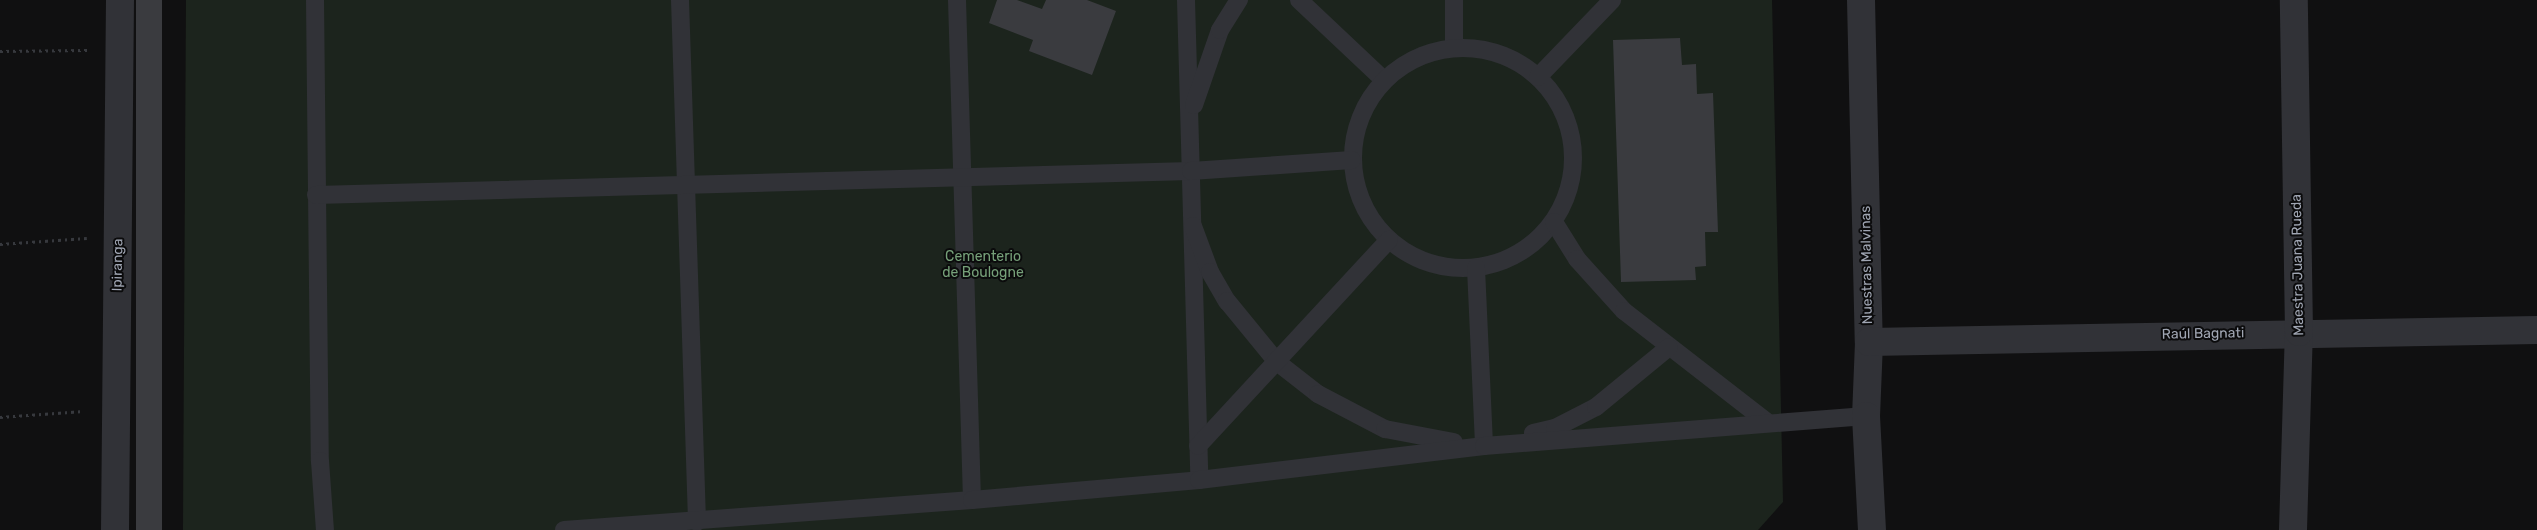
<!DOCTYPE html>
<html>
<head>
<meta charset="utf-8">
<style>
	body { margin:0 }
	#map { position:relative; width:2537px; height:530px; overflow:hidden; background:#101011; font-family:Rubik,sans-serif }
	div>[style] { position:absolute }
	.green>* { inset:0; background:#1c241d }
	.building>* { inset:0; background:#3a3b3f; transform-origin:0 0 }
	.path>* { height:3px; margin-top:-1.5px; transform-origin:0; background:repeating-linear-gradient(90deg,#37393e 0 2.5px,transparent 0 6.5px) }
	.lane>* { height:18px; margin:-9px; padding:0 9px; transform-origin:9px; border-radius:9px; background:#313237 }
	.lane>.ring { margin:-9px; padding:0; box-sizing:content-box; background:none; border:18px solid #313237; border-radius:50% }
	.street>* { height:28px; margin:-14px; padding:0 14px; transform-origin:14px; border-radius:14px; background:#313237 }
	span { translate:-50% -50%; white-space:nowrap; text-align:center; line-height:1.15; -webkit-text-stroke:4px #0b0b0c; paint-order:stroke }
	.park-label { font-size:14px; color:#76a079 }
	.street-label { font-size:14px; color:#a0a6b3 }
</style>
</head>
<body>
<div id="map">
	<div class="green">
		<div style="clip-path:polygon(186px 0,1772px 0,1783px 502px,1758px 530px,183px 530px)"></div>
	</div>
	<div class="building">
		<div style="left:136px;top:0;width:26px;height:530px"></div>
		<div style="clip-path:polygon(997px 0,1017px 0,1042px 9px,1046px 0,1087px 0,1116px 11px,1092px 75px,1029px 51px,1033px 40px,989px 23px)"></div>
		<div style="clip-path:polygon(1680px 38px,1682px 65px,1696px 64px,1697px 94px,1713px 93px,1718px 232px,1705px 232px,1706px 266px,1695px 267px,1696px 280px,1621px 282px,1613px 40px)"></div>
	</div>
	<div class="path">
		<div style="left:0;top:51px;width:87px;rotate:-0.7deg"></div>
		<div style="left:0;top:244px;width:87px;rotate:-3.9deg"></div>
		<div style="left:0;top:417px;width:84px;rotate:-4.1deg"></div>
	</div>
	<div class="lane">
		<div style="left:315px;top:0;width:461px;rotate:89.4deg"></div>
		<div style="left:320px;top:461px;width:69px;rotate:85.9deg"></div>
		<div style="left:680px;top:0;width:522px;rotate:88.13deg"></div>
		<div style="left:957px;top:0;width:500px;rotate:88.28deg"></div>
		<div style="left:1186px;top:0;width:480px;rotate:88.4deg"></div>
		<div style="left:1299px;top:0;width:117px;rotate:43.3deg"></div>
		<div style="left:1454px;top:47px;width:47px;rotate:-90deg"></div>
		<div class="ring" style="left:1353px;top:48px;width:202px;height:202px"></div>
		<div style="left:1538px;top:77px;width:107px;rotate:-46.1deg"></div>
		<div style="left:1194px;top:105px;width:79px;rotate:-70.9deg"></div>
		<div style="left:1220px;top:30px;width:36px;rotate:-58deg"></div>
		<div style="left:316px;top:195px;width:875px;rotate:-1.57deg"></div>
		<div style="left:1191px;top:171px;width:161px;rotate:-3.9deg"></div>
		<div style="left:1554px;top:222px;width:44px;rotate:58.1deg"></div>
		<div style="left:1577px;top:259px;width:70px;rotate:47.9deg"></div>
		<div style="left:1624px;top:311px;width:180px;rotate:37.8deg"></div>
		<div style="left:1193px;top:226px;width:49px;rotate:69.7deg"></div>
		<div style="left:1210px;top:272px;width:34px;rotate:60deg"></div>
		<div style="left:1227px;top:301px;width:79px;rotate:50.7deg"></div>
		<div style="left:1277px;top:362px;width:52px;rotate:38deg"></div>
		<div style="left:1318px;top:394px;width:76px;rotate:27.6deg"></div>
		<div style="left:1385px;top:429px;width:70px;rotate:10.7deg"></div>
		<div style="left:1476px;top:268px;width:178px;rotate:87.4deg"></div>
		<div style="left:1533px;top:433px;width:23px;rotate:-13deg"></div>
		<div style="left:1555px;top:428px;width:46px;rotate:-27.1deg"></div>
		<div style="left:1596px;top:407px;width:94px;rotate:-39.4deg"></div>
		<div style="left:1198px;top:446px;width:281px;rotate:-47.2deg"></div>
		<div style="left:564px;top:530px;width:409px;rotate:-4.2deg"></div>
		<div style="left:972px;top:500px;width:228px;rotate:-5deg"></div>
		<div style="left:1199px;top:480px;width:287px;rotate:-6.8deg"></div>
		<div style="left:1484px;top:446px;width:383px;rotate:-4.5deg"></div>
	</div>
	<div class="street">
		<div style="left:1861px;top:0;width:342px;rotate:88.7deg"></div>
		<div style="left:1869px;top:342px;width:74px;rotate:92.3deg"></div>
		<div style="left:1866px;top:416px;width:114px;rotate:87deg"></div>
		<div style="left:1869px;top:342px;width:668px;rotate:-1.03deg"></div>
		<div style="left:115px;top:530px;width:530px;rotate:-89.46deg"></div>
		<div style="left:2293px;top:530px;width:198px;rotate:-88.3deg"></div>
		<div style="left:2299px;top:332px;width:332px;rotate:-90.9deg"></div>
	</div>
	<div class="park-label">
		<span style="left:983px;top:265px">Cementerio<br>de Boulogne</span>
	</div>
	<div class="street-label">
		<span style="left:118px;top:265px;rotate:-89deg">Ipiranga</span>
		<span style="left:1867px;top:265px;rotate:-91deg">Nuestras Malvinas</span>
		<span style="left:2298px;top:265px;rotate:-91deg">Maestra Juana Rueda</span>
		<span style="left:2203px;top:334px;rotate:-1deg">Raúl Bagnati</span>
	</div>
</div>
</body>
</html>
